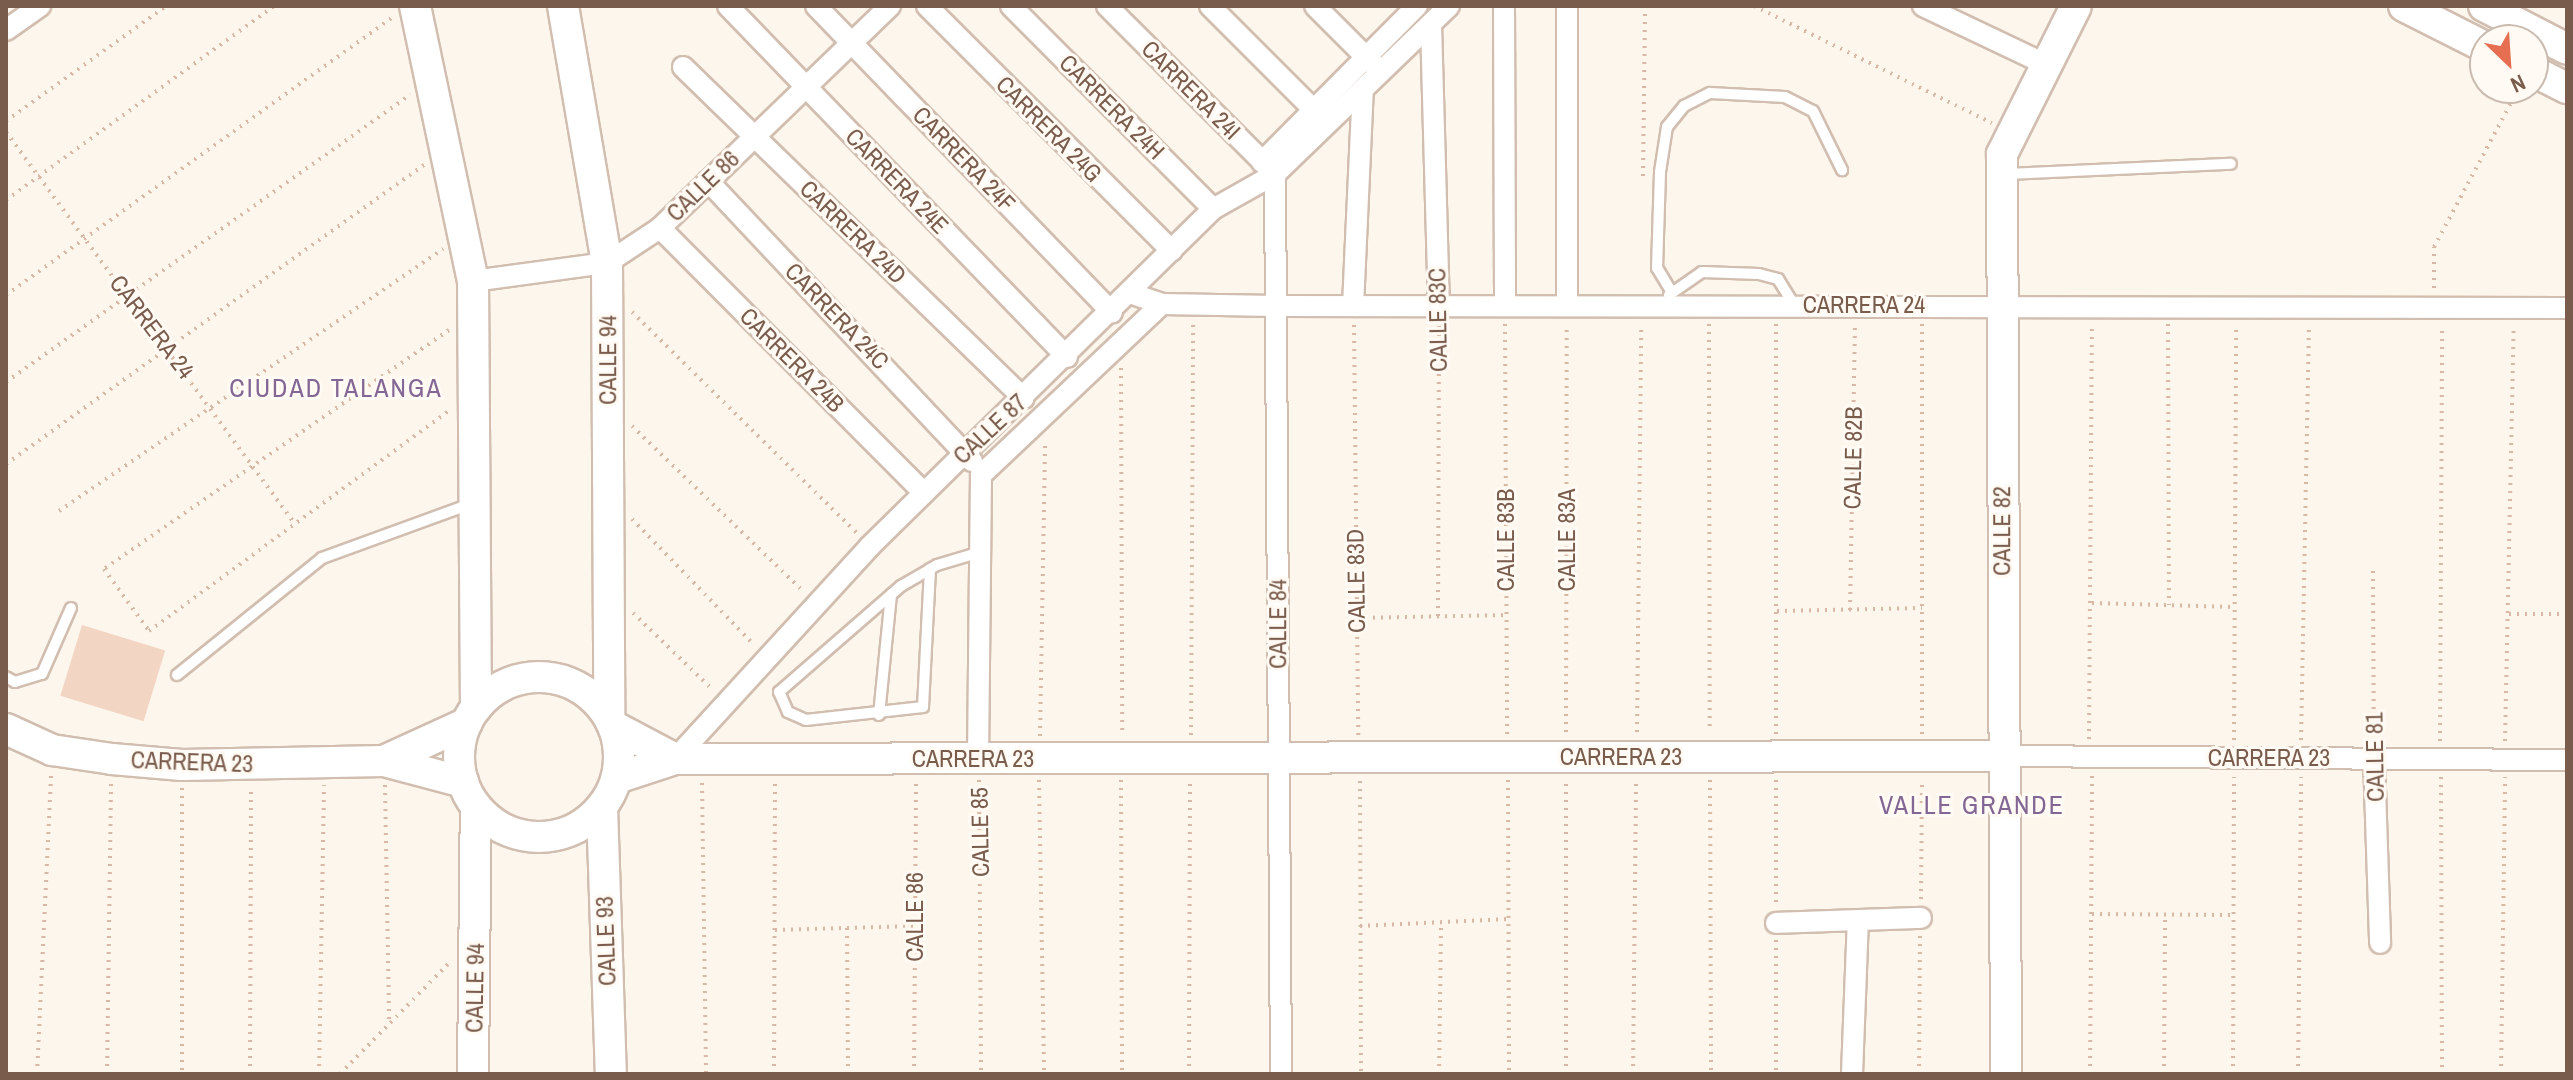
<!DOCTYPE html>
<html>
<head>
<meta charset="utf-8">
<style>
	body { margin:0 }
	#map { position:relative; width:2573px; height:1080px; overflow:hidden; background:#fdf6ec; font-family:"Archivo Narrow",sans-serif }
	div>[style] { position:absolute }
	.building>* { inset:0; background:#f3d5c3; transform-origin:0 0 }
	.path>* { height:4px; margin-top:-2px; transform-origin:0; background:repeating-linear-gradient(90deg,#d9b8a5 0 2px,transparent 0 8px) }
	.roads { filter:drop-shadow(2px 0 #d1beb0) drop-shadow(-2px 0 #d1beb0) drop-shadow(0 2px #d1beb0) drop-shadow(0 -2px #d1beb0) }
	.lane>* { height:10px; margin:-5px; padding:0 5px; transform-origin:5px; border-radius:5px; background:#fff }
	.street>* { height:20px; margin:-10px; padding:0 10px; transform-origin:10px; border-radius:10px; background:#fff }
	.secondary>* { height:30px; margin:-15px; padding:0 15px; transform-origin:15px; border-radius:15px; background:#fff }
	.secondary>.ring { margin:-15px; padding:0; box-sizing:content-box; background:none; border:30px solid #fff; border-radius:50% }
	span { translate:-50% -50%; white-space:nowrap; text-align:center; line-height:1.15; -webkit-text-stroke:6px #fffaf3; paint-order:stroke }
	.street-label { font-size:24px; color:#7a5c4d }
	.neighbourhood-label { font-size:26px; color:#846695; letter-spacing:2px }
	.frame { position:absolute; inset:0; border:8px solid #7a5c4d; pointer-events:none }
	.north { position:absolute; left:2469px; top:24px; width:80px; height:80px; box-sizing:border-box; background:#fffaf3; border:2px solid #cabbb1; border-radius:50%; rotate:155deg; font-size:22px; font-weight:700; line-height:32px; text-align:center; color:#7a5c4d }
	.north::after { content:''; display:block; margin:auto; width:28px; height:36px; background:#e76f51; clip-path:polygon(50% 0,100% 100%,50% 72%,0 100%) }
</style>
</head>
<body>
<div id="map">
	<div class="building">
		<div style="left:82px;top:625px;width:87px;height:74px;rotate:17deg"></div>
	</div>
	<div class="path">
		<div style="left:1754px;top:6px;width:265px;rotate:26.2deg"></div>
		<div style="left:6px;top:121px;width:197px;rotate:-35.7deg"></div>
		<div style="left:6px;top:132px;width:487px;rotate:53.6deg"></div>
		<div style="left:1643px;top:176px;width:170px;rotate:-89.3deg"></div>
		<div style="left:6px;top:200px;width:331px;rotate:-35.9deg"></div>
		<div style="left:2434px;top:288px;width:41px;rotate:-90deg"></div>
		<div style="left:2434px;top:247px;width:178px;rotate:-61.9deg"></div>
		<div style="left:6px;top:295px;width:478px;rotate:-35.7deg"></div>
		<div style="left:632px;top:312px;width:315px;rotate:44.5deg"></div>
		<div style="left:1505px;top:324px;width:412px;rotate:89.7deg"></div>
		<div style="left:1709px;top:324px;width:407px;rotate:89.9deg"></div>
		<div style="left:1776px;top:324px;width:411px;rotate:90deg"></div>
		<div style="left:1922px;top:324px;width:411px;rotate:90deg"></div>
		<div style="left:2168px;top:324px;width:281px;rotate:89.8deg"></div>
		<div style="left:1354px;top:325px;width:411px;rotate:89.4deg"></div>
		<div style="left:449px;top:330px;width:420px;rotate:145.3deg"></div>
		<div style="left:104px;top:569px;width:77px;rotate:54deg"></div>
		<div style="left:149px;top:631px;width:372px;rotate:-36.3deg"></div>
		<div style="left:1121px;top:368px;width:368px;rotate:89.8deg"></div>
		<div style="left:6px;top:382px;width:496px;rotate:-35.4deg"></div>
		<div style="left:632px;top:426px;width:239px;rotate:44deg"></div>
		<div style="left:6px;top:464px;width:514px;rotate:-35.58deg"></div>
		<div style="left:59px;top:511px;width:465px;rotate:-34.3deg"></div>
		<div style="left:632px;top:519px;width:175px;rotate:45.9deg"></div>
		<div style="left:2373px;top:571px;width:170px;rotate:89.7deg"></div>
		<div style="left:2092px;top:603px;width:143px;rotate:1.6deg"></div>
		<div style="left:1850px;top:610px;width:286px;rotate:-89deg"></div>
		<div style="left:1777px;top:611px;width:145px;rotate:-1.2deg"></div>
		<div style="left:633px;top:613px;width:111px;rotate:43.9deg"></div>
		<div style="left:2509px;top:614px;width:58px"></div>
		<div style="left:1438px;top:616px;width:291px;rotate:-89.8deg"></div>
		<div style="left:1357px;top:618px;width:150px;rotate:-1.1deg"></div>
		<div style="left:1566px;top:732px;width:408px;rotate:-89.9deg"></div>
		<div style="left:1637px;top:732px;width:408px;rotate:-89.4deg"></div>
		<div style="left:1191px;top:735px;width:412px;rotate:-89.7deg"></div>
		<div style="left:1040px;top:736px;width:295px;rotate:-89deg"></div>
		<div style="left:2089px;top:739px;width:415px;rotate:-89.6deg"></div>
		<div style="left:2234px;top:740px;width:415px;rotate:-89.7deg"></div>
		<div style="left:2301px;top:740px;width:415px;rotate:-88.9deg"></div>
		<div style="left:2440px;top:741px;width:416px;rotate:-89.7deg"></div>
		<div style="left:2505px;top:741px;width:415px;rotate:-88.8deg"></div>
		<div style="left:2441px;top:777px;width:297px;rotate:89.8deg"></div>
		<div style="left:979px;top:780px;width:294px;rotate:89.6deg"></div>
		<div style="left:1039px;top:780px;width:294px;rotate:89deg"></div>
		<div style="left:1121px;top:780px;width:294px;rotate:89.8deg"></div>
		<div style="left:1508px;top:780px;width:294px;rotate:89.8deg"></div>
		<div style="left:1710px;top:780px;width:294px;rotate:89.8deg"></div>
		<div style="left:1776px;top:780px;width:123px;rotate:90deg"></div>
		<div style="left:1360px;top:781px;width:293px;rotate:89.8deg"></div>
		<div style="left:702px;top:783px;width:291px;rotate:89.2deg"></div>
		<div style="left:385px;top:785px;width:237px;rotate:89deg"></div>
		<div style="left:182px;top:788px;width:286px;rotate:90deg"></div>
		<div style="left:1921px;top:899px;width:119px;rotate:-89.5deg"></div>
		<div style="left:2092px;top:914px;width:141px;rotate:0.4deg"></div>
		<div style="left:1360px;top:926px;width:148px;rotate:-2.7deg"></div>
		<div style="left:847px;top:928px;width:146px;rotate:89.6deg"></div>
		<div style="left:775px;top:930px;width:140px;rotate:-1.6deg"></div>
		<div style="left:1776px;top:940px;width:134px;rotate:90deg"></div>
		<div style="left:37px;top:1074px;width:302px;rotate:-87.3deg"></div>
		<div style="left:107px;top:1074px;width:293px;rotate:-89.2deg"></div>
		<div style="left:250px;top:1074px;width:286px;rotate:-89.8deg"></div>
		<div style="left:319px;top:1074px;width:289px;rotate:-89deg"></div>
		<div style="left:340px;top:1074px;width:157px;rotate:-45.5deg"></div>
		<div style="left:774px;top:1074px;width:292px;rotate:-89.8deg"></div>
		<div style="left:914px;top:1074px;width:294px;rotate:-89.6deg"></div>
		<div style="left:1189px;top:1074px;width:295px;rotate:-89.8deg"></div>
		<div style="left:1439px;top:1074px;width:152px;rotate:-89.2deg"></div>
		<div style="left:1566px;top:1074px;width:294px;rotate:-90deg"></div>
		<div style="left:1633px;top:1074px;width:294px;rotate:-89.4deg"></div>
		<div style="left:1919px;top:1074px;width:138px;rotate:-89.6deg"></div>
		<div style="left:2090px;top:1074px;width:298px;rotate:-89.6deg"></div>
		<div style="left:2164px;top:1074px;width:160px;rotate:-89.6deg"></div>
		<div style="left:2233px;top:1074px;width:297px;rotate:-89.8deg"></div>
		<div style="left:2298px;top:1074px;width:297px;rotate:-89.4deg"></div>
		<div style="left:2501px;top:1074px;width:297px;rotate:-89.2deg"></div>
	</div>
	<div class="roads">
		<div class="lane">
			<div style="left:2007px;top:174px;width:224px;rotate:-2.6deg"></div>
			<div style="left:1671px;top:291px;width:27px;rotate:-121deg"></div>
			<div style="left:1657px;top:268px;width:96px;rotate:-88.2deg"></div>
			<div style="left:1660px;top:172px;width:46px;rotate:-81.2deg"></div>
			<div style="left:1667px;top:127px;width:27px;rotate:-51deg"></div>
			<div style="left:1684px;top:106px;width:29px;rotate:-27deg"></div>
			<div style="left:1710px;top:93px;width:75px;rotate:3.1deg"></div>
			<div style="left:1785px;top:97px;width:31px;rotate:27deg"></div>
			<div style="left:1813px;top:111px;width:66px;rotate:63.8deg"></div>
			<div style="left:1669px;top:295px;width:40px;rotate:-34.9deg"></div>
			<div style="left:1702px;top:272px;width:57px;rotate:2deg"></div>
			<div style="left:1759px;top:274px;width:20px;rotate:15deg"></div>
			<div style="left:1778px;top:279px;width:31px;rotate:58deg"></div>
			<div style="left:930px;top:569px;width:138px;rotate:92.9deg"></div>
			<div style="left:923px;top:707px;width:118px;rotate:173.7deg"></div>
			<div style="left:806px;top:720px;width:20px;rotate:-156deg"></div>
			<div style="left:788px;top:712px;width:22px;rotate:-114deg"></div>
			<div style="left:779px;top:692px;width:162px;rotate:-41deg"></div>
			<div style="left:901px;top:586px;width:34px;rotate:-30deg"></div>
			<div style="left:930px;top:569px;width:8px;rotate:-30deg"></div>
			<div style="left:937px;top:565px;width:42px;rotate:-16.7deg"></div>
			<div style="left:177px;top:675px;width:186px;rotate:-38.9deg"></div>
			<div style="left:322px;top:558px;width:161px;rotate:-20deg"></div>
			<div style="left:6px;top:677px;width:10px;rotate:29deg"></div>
			<div style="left:15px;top:682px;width:28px;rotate:-17deg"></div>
			<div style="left:42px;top:674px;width:72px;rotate:-66.3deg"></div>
			<div style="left:879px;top:715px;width:121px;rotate:-84.3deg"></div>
		</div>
		<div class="street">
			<div style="left:728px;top:6px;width:488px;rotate:46deg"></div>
			<div style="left:816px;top:6px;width:426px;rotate:46deg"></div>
			<div style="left:927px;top:6px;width:346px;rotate:45deg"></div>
			<div style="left:1011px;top:6px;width:286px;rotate:45.1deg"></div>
			<div style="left:1107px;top:6px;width:238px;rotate:45deg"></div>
			<div style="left:1275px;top:174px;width:900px;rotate:89.62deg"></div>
			<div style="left:1210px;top:6px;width:158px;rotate:45deg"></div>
			<div style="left:1315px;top:6px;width:85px;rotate:45deg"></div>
			<div style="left:1504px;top:6px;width:300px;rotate:89.8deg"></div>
			<div style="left:1923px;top:6px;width:135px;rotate:25.4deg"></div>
			<div style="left:1431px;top:24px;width:282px;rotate:88.4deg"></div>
			<div style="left:6px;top:30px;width:42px;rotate:-35.2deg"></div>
			<div style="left:683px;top:67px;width:475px;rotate:44.2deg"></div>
			<div style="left:1262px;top:162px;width:220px;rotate:-45.2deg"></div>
			<div style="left:708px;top:181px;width:385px;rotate:46.7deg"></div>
			<div style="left:660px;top:228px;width:374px;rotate:45.1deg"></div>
			<div style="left:473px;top:281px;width:135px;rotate:-7.7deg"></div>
			<div style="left:607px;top:263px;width:64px;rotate:-33.4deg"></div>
			<div style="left:660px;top:228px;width:320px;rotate:-44deg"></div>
			<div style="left:1130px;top:293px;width:34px;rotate:19deg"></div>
			<div style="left:1162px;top:304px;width:114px;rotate:1deg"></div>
			<div style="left:1276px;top:306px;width:1291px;rotate:0.09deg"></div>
			<div style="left:1353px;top:306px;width:217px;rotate:-87.4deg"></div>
			<div style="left:1567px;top:306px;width:300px;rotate:-90deg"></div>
			<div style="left:2002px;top:756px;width:565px;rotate:0.41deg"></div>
			<div style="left:2374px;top:758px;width:185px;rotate:88.1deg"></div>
			<div style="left:675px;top:759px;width:289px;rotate:-47.5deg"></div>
			<div style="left:870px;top:546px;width:481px;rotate:-44.5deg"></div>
			<div style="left:1213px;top:209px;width:71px;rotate:-29.4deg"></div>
			<div style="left:1275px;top:174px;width:242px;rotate:-44deg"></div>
			<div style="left:978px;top:760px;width:285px;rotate:-89.4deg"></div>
			<div style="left:981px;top:475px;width:249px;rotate:-43.4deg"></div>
			<div style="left:1776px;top:923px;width:145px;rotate:-2deg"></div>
			<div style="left:1852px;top:1074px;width:154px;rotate:-87.8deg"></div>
		</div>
		<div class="secondary">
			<div style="left:415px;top:6px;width:281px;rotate:78.1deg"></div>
			<div style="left:473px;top:281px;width:427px;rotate:89.6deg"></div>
			<div style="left:563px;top:6px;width:261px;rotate:80.3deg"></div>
			<div style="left:607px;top:263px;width:455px;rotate:89.7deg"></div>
			<div style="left:2404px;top:6px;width:91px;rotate:26.8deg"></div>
			<div style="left:2484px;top:6px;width:93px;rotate:27.4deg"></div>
			<div style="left:2533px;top:71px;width:38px;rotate:27deg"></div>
			<div class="ring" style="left:459px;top:677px;width:130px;height:130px"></div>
			<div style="left:613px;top:726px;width:70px;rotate:28deg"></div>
			<div style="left:6px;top:729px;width:51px;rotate:24.5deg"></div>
			<div style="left:52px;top:750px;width:61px;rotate:8.5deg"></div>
			<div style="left:112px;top:759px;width:70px;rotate:4.9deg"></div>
			<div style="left:182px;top:765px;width:202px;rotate:-1.1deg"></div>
			<div style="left:384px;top:761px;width:82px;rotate:14.9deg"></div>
			<div style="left:384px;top:761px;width:91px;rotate:-24.6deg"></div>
			<div style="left:617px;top:778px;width:61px;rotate:-18.1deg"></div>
			<div style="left:675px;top:759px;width:1327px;rotate:-0.13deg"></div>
			<div style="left:602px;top:807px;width:267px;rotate:88.1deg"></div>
			<div style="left:473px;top:1074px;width:267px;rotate:-89.4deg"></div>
			<div style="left:2006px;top:1074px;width:920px;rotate:-90.25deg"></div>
			<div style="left:2002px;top:154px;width:165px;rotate:-63.4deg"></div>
		</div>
	</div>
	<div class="street-label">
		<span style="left:1191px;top:90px;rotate:45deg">CARRERA 24I</span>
		<span style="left:1112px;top:107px;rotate:45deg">CARRERA 24H</span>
		<span style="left:1049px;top:129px;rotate:45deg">CARRERA 24G</span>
		<span style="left:964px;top:159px;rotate:46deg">CARRERA 24F</span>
		<span style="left:897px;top:181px;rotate:46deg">CARRERA 24E</span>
		<span style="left:703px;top:186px;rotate:-44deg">CALLE 86</span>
		<span style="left:853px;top:232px;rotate:44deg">CARRERA 24D</span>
		<span style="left:1864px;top:305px">CARRERA 24</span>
		<span style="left:837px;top:316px;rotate:46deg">CARRERA 24C</span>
		<span style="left:1438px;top:320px;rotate:-91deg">CALLE 83C</span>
		<span style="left:152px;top:327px;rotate:53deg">CARRERA 24</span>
		<span style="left:608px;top:360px;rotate:-90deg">CALLE 94</span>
		<span style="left:792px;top:360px;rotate:45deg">CARRERA 24B</span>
		<span style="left:990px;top:429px;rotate:-43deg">CALLE 87</span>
		<span style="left:1853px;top:458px;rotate:-89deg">CALLE 82B</span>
		<span style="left:2002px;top:531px;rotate:-90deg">CALLE 82</span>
		<span style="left:1506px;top:540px;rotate:-90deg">CALLE 83B</span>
		<span style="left:1567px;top:540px;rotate:-90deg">CALLE 83A</span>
		<span style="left:1356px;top:581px;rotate:-91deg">CALLE 83D</span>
		<span style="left:1278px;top:624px;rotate:-90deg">CALLE 84</span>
		<span style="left:1621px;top:757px">CARRERA 23</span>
		<span style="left:2375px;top:757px;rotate:-91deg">CALLE 81</span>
		<span style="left:2269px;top:758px">CARRERA 23</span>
		<span style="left:973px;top:759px">CARRERA 23</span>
		<span style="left:192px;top:762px;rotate:2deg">CARRERA 23</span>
		<span style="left:980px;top:832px;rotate:-91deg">CALLE 85</span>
		<span style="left:915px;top:917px;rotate:-90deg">CALLE 86</span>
		<span style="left:606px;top:941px;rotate:-92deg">CALLE 93</span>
		<span style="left:475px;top:988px;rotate:-89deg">CALLE 94</span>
	</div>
	<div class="neighbourhood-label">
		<span style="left:336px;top:388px">CIUDAD TALANGA</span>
		<span style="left:1972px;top:805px">VALLE GRANDE</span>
	</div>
	<div class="frame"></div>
	<div class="north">N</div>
</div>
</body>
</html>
